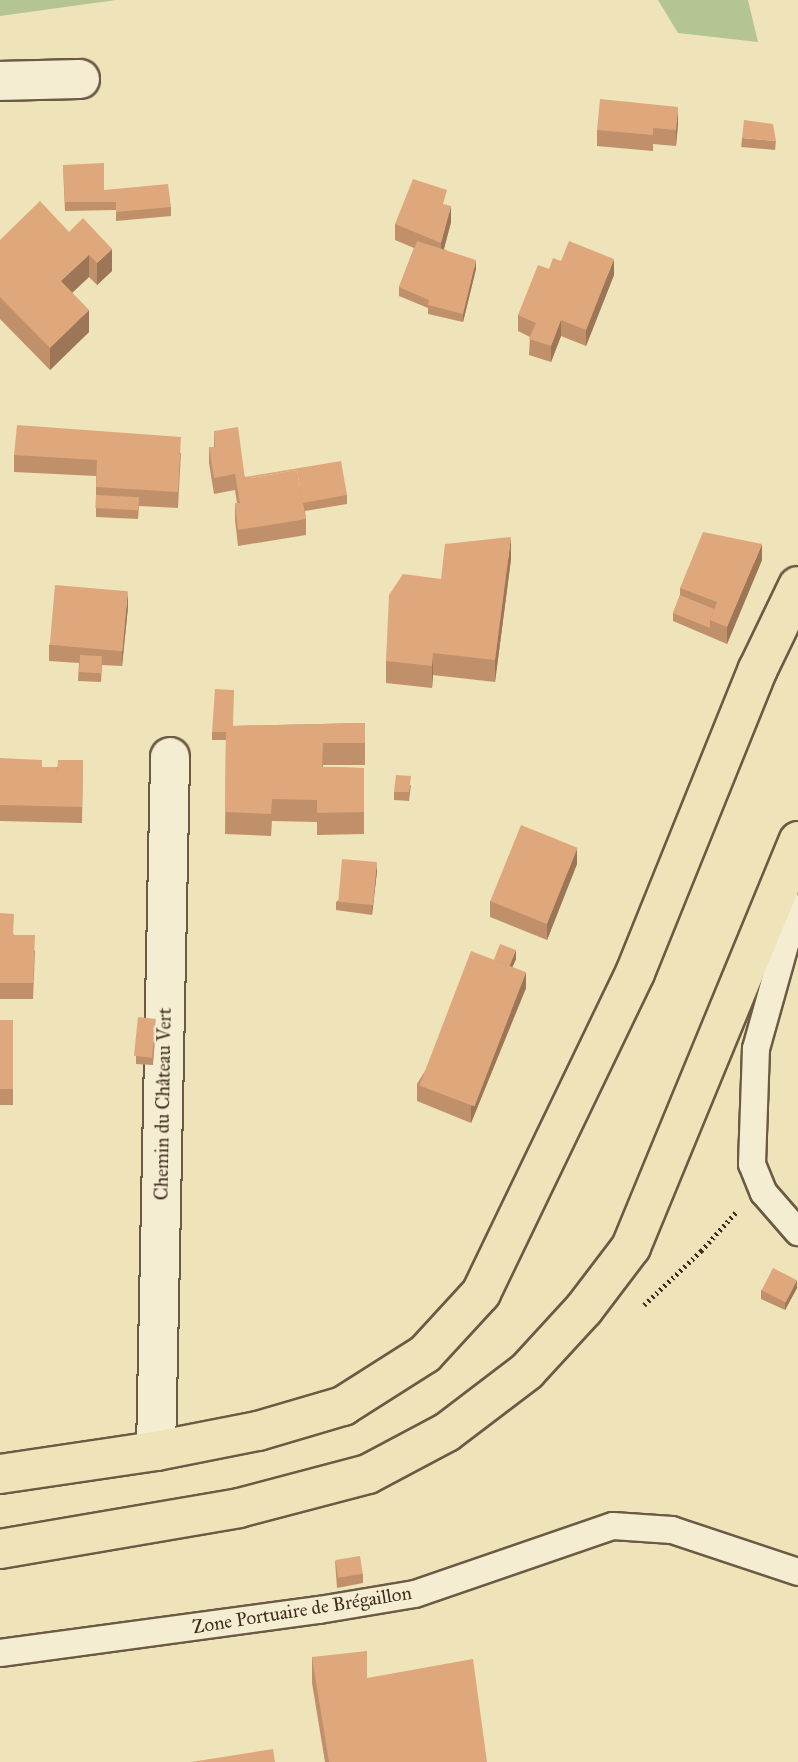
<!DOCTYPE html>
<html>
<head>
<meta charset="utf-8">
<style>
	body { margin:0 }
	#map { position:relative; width:798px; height:1762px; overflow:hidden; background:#efe3b9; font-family:"IM FELL Great Primer",serif }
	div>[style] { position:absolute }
	.green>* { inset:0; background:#b4c593 }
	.path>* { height:4.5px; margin-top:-2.25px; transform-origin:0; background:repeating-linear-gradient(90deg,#3f2d1d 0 2px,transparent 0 5.5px) }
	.roads { filter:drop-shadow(2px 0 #6b5a44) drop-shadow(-2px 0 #6b5a44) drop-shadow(0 2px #6b5a44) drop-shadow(0 -2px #6b5a44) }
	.lane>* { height:26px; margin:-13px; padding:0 13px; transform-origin:13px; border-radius:13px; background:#f5edd2 }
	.street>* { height:38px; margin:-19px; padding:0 19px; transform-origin:19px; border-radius:19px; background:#f5edd2 }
	.primary>* { height:38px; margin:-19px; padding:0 19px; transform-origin:19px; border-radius:19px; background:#efe3b9 }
	.wall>* { inset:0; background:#c0906b; transform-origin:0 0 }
	.shaded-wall>* { inset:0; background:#9c7657 }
	.building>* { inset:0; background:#dfa87c; transform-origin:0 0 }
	span { translate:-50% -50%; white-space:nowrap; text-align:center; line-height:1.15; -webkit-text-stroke:5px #f5edd2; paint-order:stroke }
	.street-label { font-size:19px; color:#3f2d1d }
</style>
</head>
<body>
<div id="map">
	<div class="green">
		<div style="clip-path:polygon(0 0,116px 0,0 16px)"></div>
		<div style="clip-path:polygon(658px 0,748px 0,758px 42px,678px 33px)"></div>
	</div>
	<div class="path">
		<div style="left:644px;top:1305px;width:79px;rotate:-43.5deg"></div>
		<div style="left:701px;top:1251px;width:52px;rotate:-48.1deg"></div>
	</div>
	<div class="roads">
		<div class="lane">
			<div style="left:782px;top:880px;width:48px;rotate:80.3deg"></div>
			<div style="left:790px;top:927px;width:127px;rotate:105.6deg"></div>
			<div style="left:756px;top:1049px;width:115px;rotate:92deg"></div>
			<div style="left:752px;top:1164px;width:31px;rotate:68deg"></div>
			<div style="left:764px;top:1193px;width:52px;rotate:48.9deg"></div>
			<div style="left:0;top:1653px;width:322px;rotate:-7.7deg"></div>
			<div style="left:319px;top:1610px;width:97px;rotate:-9.5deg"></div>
			<div style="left:415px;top:1594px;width:209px;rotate:-19deg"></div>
			<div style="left:613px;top:1526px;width:59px;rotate:3.9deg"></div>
			<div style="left:672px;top:1530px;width:133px;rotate:18.4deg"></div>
		</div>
		<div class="street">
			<div style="left:0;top:81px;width:80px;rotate:-1.4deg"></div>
			<div style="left:156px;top:1451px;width:694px;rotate:-88.84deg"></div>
		</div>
		<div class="primary">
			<div style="left:0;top:1474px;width:158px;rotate:-8.4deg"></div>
			<div style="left:156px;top:1451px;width:104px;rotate:-11.1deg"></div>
			<div style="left:258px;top:1431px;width:89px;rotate:-16.4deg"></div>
			<div style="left:343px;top:1406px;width:97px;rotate:-32.4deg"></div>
			<div style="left:425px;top:1354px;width:83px;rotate:-47.4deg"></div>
			<div style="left:481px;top:1293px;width:355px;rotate:-64.3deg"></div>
			<div style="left:635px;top:973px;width:328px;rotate:-68deg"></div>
			<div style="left:758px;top:669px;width:92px;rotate:-64.3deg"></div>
			<div style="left:0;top:1549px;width:242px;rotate:-9.7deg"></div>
			<div style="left:239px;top:1508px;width:133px;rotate:-14.8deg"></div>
			<div style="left:368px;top:1474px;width:89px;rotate:-28deg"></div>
			<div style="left:447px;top:1432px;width:101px;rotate:-37.3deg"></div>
			<div style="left:527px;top:1371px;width:84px;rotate:-47.4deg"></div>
			<div style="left:584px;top:1309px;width:78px;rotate:-52.8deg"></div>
			<div style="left:631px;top:1247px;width:439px;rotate:-67.6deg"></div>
		</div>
	</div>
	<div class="wall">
		<div style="clip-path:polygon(678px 123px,676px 146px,653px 144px,653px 151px,597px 146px,597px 130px)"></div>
		<div style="left:742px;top:138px;width:34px;height:9px;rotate:5deg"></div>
		<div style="clip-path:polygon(63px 165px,104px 190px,171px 207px,171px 216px,116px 221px,116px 210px,65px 211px)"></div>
		<div style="clip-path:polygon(447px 205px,451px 222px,444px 249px,476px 269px,463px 322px,428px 314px,428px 308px,399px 296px,399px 287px,414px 248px,395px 240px,395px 224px)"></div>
		<div style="clip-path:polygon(69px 232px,112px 271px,97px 285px,89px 277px,72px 293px,89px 332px,50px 370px,0 319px,0 240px)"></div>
		<div style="clip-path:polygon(561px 261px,614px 275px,586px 346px,561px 336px,551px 362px,529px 355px,530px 337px,518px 331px,518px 315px,549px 269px)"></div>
		<div style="clip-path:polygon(214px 431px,245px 477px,347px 495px,347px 504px,305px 511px,306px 519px,306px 535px,238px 546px,235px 520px,235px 503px,237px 503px,235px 490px,214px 494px,209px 463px,209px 447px,214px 447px)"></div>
		<div style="clip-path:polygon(181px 453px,178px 508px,139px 506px,138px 519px,96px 517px,96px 476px,14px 472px,14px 455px)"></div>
		<div style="clip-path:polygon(511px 559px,495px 682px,433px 675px,432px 688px,386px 683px,386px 661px,441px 579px)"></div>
		<div style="clip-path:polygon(762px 560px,727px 644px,673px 621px,673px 613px,680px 595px,680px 588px)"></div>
		<div style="clip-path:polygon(128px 607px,122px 666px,102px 665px,101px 682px,78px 681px,79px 663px,49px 661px,49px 645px)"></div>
		<div style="clip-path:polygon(365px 723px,365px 765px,323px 765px,323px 767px,364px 768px,364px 834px,317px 835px,317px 822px,272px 821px,271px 836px,225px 834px,226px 740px,212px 740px,212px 732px,233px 726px)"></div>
		<div style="clip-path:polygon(0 758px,42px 767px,57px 767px,83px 760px,82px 823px,0 821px)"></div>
		<div style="clip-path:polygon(411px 785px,409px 801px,394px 800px,394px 792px)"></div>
		<div style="clip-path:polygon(577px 864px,547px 940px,490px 917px,490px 901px)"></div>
		<div style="clip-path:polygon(377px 871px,372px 915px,336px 910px,336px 902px)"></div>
		<div style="clip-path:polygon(0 913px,14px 935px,35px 951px,33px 999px,0 999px)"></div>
		<div style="clip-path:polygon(516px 959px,512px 967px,526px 988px,471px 1123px,417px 1101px,417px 1084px,493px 960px)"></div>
		<div style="left:0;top:1020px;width:13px;height:85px"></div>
		<div style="clip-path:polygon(156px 1028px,153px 1065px,136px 1064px,136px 1056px)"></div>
		<div style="clip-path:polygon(797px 1288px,785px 1310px,761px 1299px,761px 1290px)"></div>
		<div style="clip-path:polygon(335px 1561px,363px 1574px,363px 1583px,337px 1588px)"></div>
		<div style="clip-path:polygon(312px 1657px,367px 1678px,487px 1762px,325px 1762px,312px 1683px)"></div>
	</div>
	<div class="shaded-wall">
		<div style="clip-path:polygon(678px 107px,678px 123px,676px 146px,676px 130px)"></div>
		<div style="clip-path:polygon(451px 206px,451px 222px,441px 260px,441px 243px)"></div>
		<div style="clip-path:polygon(112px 249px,112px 271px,97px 285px,97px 263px)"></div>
		<div style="clip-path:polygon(89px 255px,89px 277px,61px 303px,61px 281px)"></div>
		<div style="clip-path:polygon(614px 259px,614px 275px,586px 346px,586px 330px)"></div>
		<div style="clip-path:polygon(476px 260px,476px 269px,463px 322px,463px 314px)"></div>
		<div style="clip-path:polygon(89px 310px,89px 332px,50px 370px,50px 348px)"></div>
		<div style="clip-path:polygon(561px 320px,561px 336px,551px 362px,551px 346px)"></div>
		<div style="clip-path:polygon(511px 537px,511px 559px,495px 682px,495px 660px)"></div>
		<div style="clip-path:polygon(762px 544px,762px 560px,727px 644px,727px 627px)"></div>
		<div style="clip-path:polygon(128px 591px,128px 607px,122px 666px,122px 650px)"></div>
		<div style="clip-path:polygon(433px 653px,433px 675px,432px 688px,432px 666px)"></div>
		<div style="clip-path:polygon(577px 848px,577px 864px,547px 940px,547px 924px)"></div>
		<div style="clip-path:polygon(377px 862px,377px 871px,372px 915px,372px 907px)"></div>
		<div style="clip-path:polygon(516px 950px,516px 959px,508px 977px,508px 968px)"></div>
		<div style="clip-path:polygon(526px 972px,526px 988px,471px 1123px,471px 1107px)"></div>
		<div style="clip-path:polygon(797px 1280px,797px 1288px,785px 1310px,785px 1302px)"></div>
	</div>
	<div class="building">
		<div style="clip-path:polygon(600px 99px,678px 107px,676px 130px,653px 128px,653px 135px,597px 130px)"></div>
		<div style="clip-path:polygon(744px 120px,773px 124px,776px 141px,742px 138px)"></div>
		<div style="clip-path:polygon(104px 163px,104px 190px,168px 184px,171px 207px,116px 212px,116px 202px,65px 202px,63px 165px)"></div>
		<div style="clip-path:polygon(413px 179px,447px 190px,443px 204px,451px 206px,441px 243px,395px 224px)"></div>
		<div style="clip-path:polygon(40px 201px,69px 232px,83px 218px,112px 249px,97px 263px,89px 255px,61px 281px,89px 310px,50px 348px,0 297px,0 240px)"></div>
		<div style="clip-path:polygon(417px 241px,476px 260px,463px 314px,428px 305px,429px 300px,399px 287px)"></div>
		<div style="clip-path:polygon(569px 241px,614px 259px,586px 330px,561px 320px,551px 346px,529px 339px,536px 323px,518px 315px,538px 265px,549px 269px,553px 258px,561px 261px)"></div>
		<div style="clip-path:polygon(17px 425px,181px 437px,178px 492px,96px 487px,97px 460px,14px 455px)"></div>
		<div style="clip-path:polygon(238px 427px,245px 479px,297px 470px,306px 519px,238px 530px,235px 503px,240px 503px,235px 474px,214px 478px,209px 447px,215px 447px,214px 431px)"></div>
		<div style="clip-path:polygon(341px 461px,347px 495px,303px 503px,297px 470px,245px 479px,245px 477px)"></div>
		<div style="left:96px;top:495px;width:43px;height:13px;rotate:3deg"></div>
		<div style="clip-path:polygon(703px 532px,762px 544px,727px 627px,710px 620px,717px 602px,680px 588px)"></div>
		<div style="clip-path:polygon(511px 537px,495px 660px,433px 653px,432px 666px,386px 661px,389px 595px,403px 574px,441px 579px,445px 544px)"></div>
		<div style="left:55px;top:585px;width:73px;height:60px;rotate:5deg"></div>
		<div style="clip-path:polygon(680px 595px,714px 609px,710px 620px,710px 628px,673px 613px)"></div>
		<div style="left:80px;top:655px;width:22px;height:17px;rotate:3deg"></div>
		<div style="clip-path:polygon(215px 689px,234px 690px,233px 726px,226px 726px,226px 732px,212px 732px)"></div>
		<div style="clip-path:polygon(365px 723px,365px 743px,323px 743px,322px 767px,364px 768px,364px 812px,317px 813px,317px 800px,272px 799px,271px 814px,225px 812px,226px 726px)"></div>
		<div style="clip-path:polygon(0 758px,42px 760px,42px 774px,57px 774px,58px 760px,83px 760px,82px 807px,0 805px)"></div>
		<div style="left:42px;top:767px;width:15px;height:7px"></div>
		<div style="clip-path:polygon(396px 775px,411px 776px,409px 792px,394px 792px)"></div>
		<div style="left:521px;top:825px;width:61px;height:82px;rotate:22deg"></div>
		<div style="left:342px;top:859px;width:35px;height:43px;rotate:5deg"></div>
		<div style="clip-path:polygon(0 913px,14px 914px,13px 935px,35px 935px,33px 983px,0 983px)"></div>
		<div style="left:500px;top:944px;width:17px;height:17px;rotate:21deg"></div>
		<div style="left:471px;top:951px;width:59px;height:144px;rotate:21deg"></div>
		<div style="left:138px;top:1017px;width:18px;height:39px;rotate:6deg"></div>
		<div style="left:0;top:1020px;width:13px;height:69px"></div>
		<div style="left:773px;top:1268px;width:27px;height:25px;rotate:27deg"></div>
		<div style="left:360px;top:1556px;width:18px;height:25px;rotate:81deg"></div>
		<div style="clip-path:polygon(367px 1651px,367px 1678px,473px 1659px,487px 1762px,329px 1762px,312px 1657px)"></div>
		<div style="clip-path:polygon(273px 1749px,275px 1762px,191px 1762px)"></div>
	</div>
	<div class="street-label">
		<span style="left:163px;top:1104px;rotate:-89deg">Chemin du Château Vert</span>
		<span style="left:302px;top:1610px;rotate:-9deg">Zone Portuaire de Brégaillon</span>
	</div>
</div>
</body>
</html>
